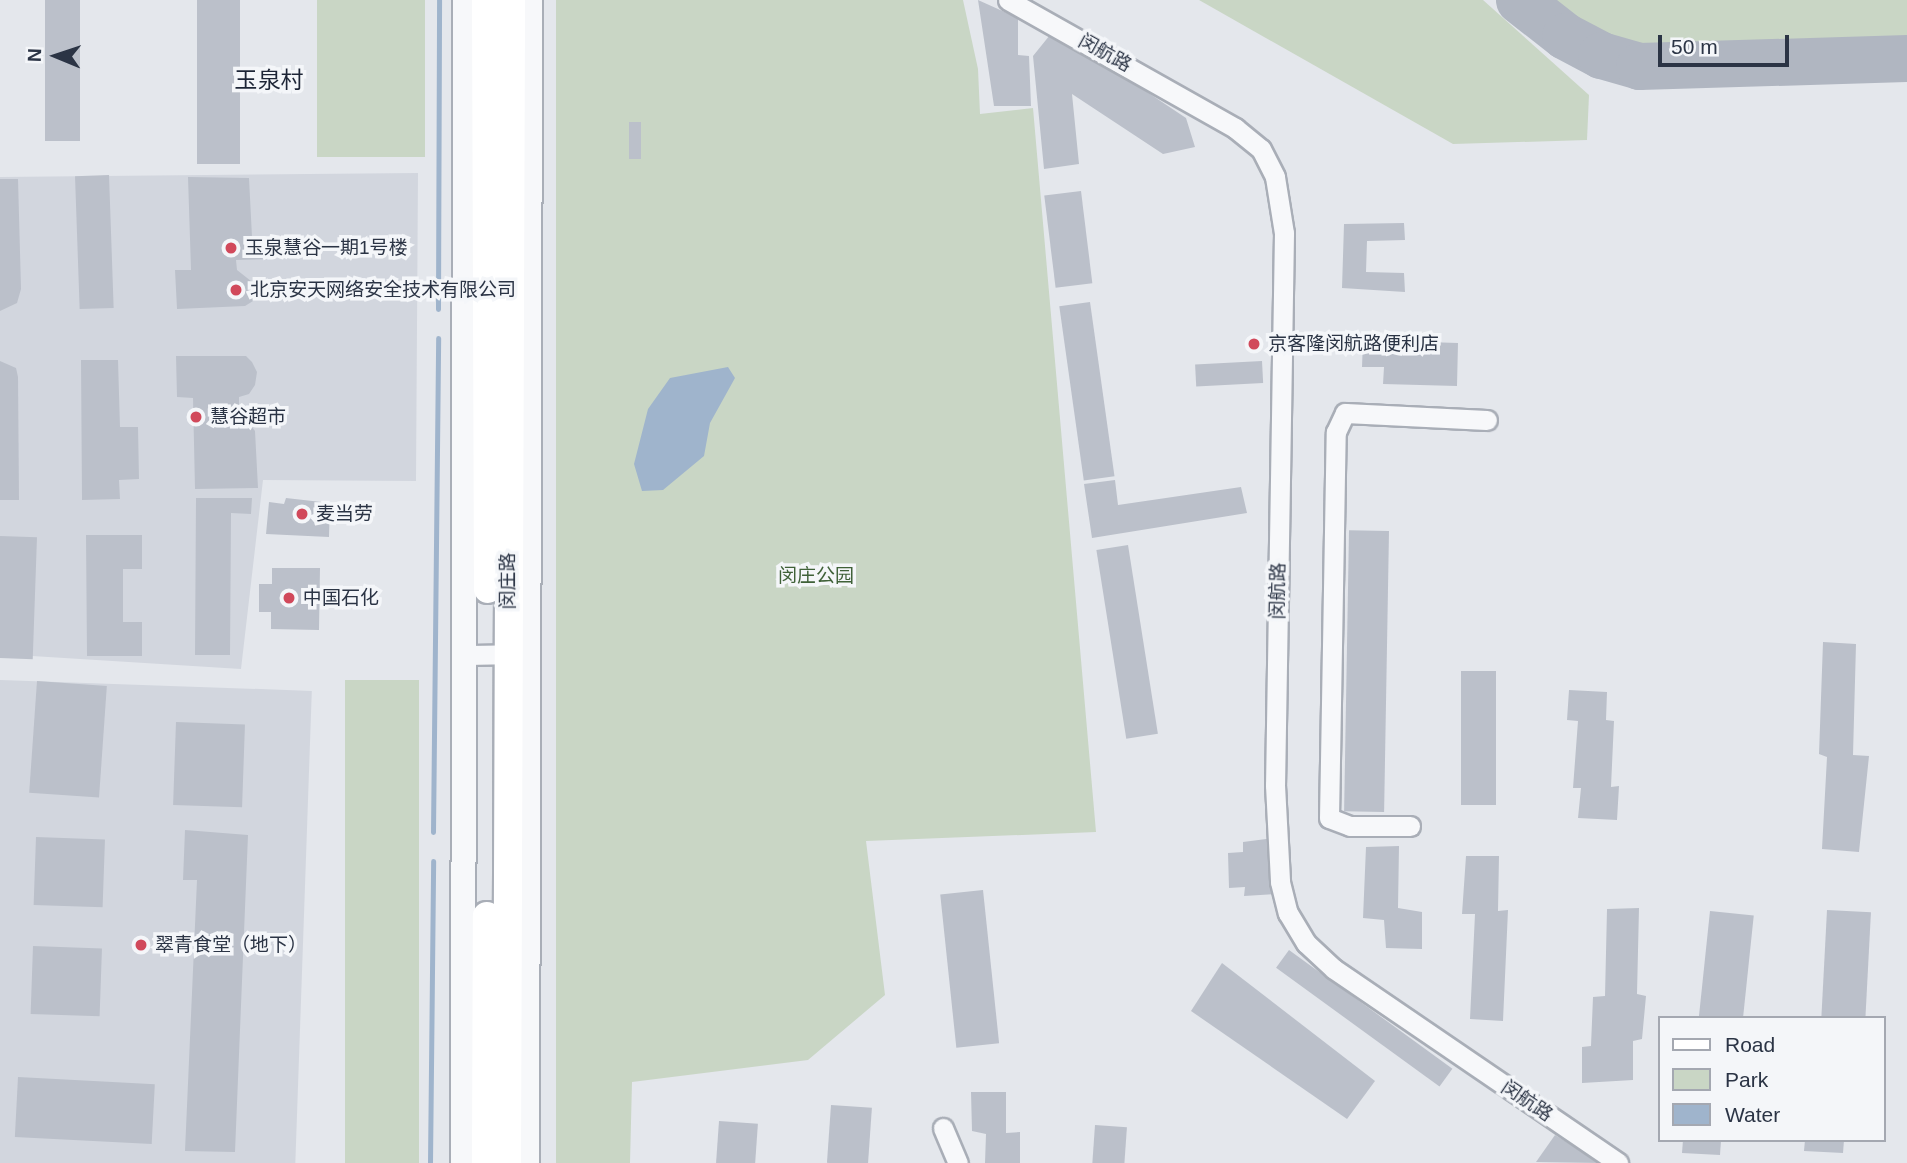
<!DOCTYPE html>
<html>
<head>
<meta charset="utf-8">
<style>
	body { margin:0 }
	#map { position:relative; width:1907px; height:1163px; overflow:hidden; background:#e4e7ec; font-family:Arial,"Noto Sans SC",sans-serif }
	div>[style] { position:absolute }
	.built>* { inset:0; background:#d2d6de; transform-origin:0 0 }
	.green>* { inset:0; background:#c9d6c5; transform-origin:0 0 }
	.water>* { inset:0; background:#9fb4cc }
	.stream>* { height:5px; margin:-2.5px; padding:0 2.5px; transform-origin:2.5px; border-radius:2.5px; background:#9fb4cc }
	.taxiway>* { height:47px; margin:-23.5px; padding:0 23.5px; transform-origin:23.5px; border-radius:23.5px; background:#b0b6c1 }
	.building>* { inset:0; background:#bbc0ca; transform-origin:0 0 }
	.roads { filter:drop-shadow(2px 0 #a9aeb7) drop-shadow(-2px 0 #a9aeb7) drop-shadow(0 2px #a9aeb7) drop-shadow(0 -2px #a9aeb7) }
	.minor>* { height:19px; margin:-9.5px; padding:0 9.5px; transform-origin:9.5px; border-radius:9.5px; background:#f7f8fa }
	.tertiary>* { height:24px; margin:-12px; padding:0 12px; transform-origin:12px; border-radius:12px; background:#f7f8fa }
	.secondary>* { height:28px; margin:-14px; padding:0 14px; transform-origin:14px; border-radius:14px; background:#fff }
	.dots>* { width:19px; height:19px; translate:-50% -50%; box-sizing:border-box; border:4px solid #f4f6f9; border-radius:50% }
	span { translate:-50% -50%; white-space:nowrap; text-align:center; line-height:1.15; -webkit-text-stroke:7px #f4f6f9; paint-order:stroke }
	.street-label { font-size:19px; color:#2b3445 }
	.poi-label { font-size:19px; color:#2b3445 }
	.left { translate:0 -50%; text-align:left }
	.park-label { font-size:19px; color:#3f6138 }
	.quarter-label { font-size:23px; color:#1d2536 }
	.legend { position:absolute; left:1658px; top:1016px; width:228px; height:126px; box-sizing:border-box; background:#f4f6f9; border:2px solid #a4a8b1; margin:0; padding:9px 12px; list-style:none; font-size:21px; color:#2b3445 }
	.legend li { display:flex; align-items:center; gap:14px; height:35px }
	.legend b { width:35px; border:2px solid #a4a8b1 }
	.north { position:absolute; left:21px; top:21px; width:70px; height:70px; -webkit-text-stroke:5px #f4f6f9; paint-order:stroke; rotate:272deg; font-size:19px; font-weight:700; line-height:28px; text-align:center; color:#2b3445 }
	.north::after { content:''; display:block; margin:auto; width:24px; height:32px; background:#2b3445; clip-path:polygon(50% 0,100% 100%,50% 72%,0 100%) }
	.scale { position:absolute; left:1658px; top:35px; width:131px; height:32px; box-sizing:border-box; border:4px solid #2b3445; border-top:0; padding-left:9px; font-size:21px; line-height:24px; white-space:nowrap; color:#2b3445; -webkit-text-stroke:5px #f4f6f9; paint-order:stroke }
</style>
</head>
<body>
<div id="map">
	<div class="built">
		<div style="clip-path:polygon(418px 173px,416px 481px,263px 480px,241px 669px,0 654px,0 177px)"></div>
		<div style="left:0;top:680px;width:312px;height:483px;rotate:2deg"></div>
	</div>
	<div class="green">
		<div style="left:317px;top:0;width:108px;height:157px"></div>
		<div style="clip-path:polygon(556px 0,963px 0,978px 69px,980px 114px,1033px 108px,1096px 832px,866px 841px,885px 995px,808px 1060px,632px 1082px,630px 1163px,556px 1163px)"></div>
		<div style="clip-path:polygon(1199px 0,1483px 0,1589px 95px,1587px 140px,1453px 144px)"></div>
		<div style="clip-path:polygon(1539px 0,1907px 0,1907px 43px,1672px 52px,1583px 28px)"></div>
		<div style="left:419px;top:680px;width:483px;height:74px;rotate:90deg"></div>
	</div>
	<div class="water">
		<div style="clip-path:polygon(728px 367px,735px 378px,710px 423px,704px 456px,663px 490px,642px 491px,634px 464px,648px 409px,670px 378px)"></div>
	</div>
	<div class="stream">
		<div style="left:438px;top:309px;width:309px;rotate:-89.8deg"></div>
		<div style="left:433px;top:832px;width:494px;rotate:-89.4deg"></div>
		<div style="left:430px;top:1163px;width:302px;rotate:-89.4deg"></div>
	</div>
	<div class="taxiway">
		<div style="left:1519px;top:0;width:58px;rotate:38deg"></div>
		<div style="left:1565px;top:36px;width:41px;rotate:27.8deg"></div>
		<div style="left:1601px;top:55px;width:40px;rotate:16deg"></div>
		<div style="left:1639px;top:66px;width:268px;rotate:-1.7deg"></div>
	</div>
	<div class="building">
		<div style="left:45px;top:0;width:35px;height:141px"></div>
		<div style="left:197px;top:0;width:43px;height:164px"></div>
		<div style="clip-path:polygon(978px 0,1018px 18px,1018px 55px,1029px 56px,1031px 106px,994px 106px)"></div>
		<div style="clip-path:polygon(1054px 30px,1186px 118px,1195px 147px,1163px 154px,1072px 94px,1079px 164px,1044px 169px,1033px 56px)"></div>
		<div style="left:629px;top:122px;width:12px;height:37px"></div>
		<div style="left:109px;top:175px;width:133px;height:34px;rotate:88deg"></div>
		<div style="clip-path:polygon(188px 177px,249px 178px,252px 237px,271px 237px,271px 259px,236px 260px,237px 270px,256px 285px,253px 301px,245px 306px,177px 309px,175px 270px,191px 270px)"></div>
		<div style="clip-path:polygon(0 179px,18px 179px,21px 289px,17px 303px,0 311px)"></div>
		<div style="left:1081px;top:191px;width:93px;height:37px;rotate:83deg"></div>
		<div style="clip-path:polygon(1404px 223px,1405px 240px,1367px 241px,1366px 272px,1404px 273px,1405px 292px,1342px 288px,1344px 224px)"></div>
		<div style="left:1090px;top:302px;width:176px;height:31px;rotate:82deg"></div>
		<div style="clip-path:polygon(1363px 340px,1458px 343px,1457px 386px,1383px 384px,1384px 367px,1362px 367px)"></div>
		<div style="clip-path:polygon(176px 356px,246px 356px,252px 362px,257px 372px,255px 385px,249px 394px,239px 397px,239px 410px,255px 431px,258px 488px,195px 489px,193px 398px,177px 397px)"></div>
		<div style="clip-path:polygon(81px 360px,118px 360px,120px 427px,138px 427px,139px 479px,119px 480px,120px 499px,82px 500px)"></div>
		<div style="clip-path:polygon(0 361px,16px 368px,18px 377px,19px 500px,0 500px)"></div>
		<div style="left:1262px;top:361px;width:22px;height:67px;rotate:87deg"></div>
		<div style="clip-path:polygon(1115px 480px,1118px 505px,1241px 487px,1247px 513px,1092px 538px,1084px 484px)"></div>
		<div style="clip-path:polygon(196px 498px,252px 498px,251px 514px,231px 513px,230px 655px,195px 655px)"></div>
		<div style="clip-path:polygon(286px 498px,330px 503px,329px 537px,266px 534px,269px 502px,284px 504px)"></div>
		<div style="left:1389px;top:531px;width:281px;height:40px;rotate:91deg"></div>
		<div style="clip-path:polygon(86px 535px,142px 535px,142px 569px,123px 569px,123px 622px,142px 622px,142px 656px,87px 656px)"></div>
		<div style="left:0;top:536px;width:37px;height:122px;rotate:2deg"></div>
		<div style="left:1128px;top:545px;width:191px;height:32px;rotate:81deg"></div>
		<div style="clip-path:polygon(272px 568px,320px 568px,319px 630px,271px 629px,271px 612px,259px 612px,259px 584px,272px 584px)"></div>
		<div style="clip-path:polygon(1823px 642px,1856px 644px,1853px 755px,1869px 756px,1859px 852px,1822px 849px,1827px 757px,1819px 754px)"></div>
		<div style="left:1461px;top:671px;width:35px;height:134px"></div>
		<div style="left:37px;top:681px;width:70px;height:112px;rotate:4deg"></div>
		<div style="clip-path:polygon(1569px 690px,1607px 692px,1606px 720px,1614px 721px,1611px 787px,1619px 786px,1617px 820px,1578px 818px,1581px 788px,1573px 788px,1578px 721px,1567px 720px)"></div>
		<div style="left:176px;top:722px;width:69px;height:83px;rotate:2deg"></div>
		<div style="clip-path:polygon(185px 830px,248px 835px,235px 1152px,185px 1151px,197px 880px,183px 880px)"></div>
		<div style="left:36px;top:837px;width:69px;height:68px;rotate:2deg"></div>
		<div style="clip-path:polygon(1273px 838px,1274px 894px,1244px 896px,1245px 887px,1229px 888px,1228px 853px,1243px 852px,1243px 842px)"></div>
		<div style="clip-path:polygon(1399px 846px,1398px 908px,1422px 912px,1422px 949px,1386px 948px,1384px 920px,1363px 918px,1366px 847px)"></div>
		<div style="clip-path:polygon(1466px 856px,1499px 856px,1498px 911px,1508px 910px,1503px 1021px,1470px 1019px,1475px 914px,1462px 914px)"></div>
		<div style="left:983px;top:890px;width:154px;height:43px;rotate:84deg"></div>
		<div style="clip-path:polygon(1639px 908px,1637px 994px,1646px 996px,1642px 1039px,1633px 1041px,1633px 1080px,1582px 1083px,1582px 1047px,1591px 1046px,1593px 997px,1605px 996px,1607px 909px)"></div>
		<div style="left:1827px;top:910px;width:44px;height:108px;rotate:3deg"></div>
		<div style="left:1710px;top:911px;width:44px;height:107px;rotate:6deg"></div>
		<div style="left:33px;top:946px;width:69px;height:68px;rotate:2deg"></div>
		<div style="left:1289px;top:950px;width:202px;height:22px;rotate:36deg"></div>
		<div style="clip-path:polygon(1222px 963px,1375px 1081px,1347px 1119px,1191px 1011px)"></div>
		<div style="left:18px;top:1077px;width:137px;height:60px;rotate:3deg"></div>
		<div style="clip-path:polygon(971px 1092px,1006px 1092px,1006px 1133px,1020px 1132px,1020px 1163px,985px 1163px,986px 1134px,972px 1131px)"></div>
		<div style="left:831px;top:1105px;width:41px;height:58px;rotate:4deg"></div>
		<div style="left:719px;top:1121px;width:39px;height:42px;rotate:4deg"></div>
		<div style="left:1095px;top:1125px;width:32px;height:38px;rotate:4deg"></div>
		<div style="clip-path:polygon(1555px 1135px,1601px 1163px,1536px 1162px)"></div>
		<div style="clip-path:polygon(1683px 1140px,1721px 1140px,1720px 1155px,1682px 1153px)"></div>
		<div style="clip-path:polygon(1805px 1140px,1844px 1140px,1843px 1153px,1804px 1151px)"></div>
	</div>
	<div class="roads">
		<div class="minor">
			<div style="left:1008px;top:0;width:261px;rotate:29.4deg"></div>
			<div style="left:1235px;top:128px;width:33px;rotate:39deg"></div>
			<div style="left:1261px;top:149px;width:31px;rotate:63deg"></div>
			<div style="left:1275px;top:177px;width:57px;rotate:80.9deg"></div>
			<div style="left:1284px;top:233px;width:552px;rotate:90.93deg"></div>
			<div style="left:1275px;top:785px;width:97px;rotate:87deg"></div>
			<div style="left:1280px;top:882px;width:32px;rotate:76deg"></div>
			<div style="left:1288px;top:913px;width:35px;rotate:59deg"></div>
			<div style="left:1306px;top:943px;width:38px;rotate:43deg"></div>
			<div style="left:1334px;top:969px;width:344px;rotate:34.3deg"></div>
			<div style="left:464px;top:655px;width:55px;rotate:-1deg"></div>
			<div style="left:1410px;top:826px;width:60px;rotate:180deg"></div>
			<div style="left:1350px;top:826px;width:22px;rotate:-159deg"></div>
			<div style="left:1329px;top:818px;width:386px;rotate:-89deg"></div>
			<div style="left:1336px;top:432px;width:21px;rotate:-65deg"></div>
			<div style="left:1345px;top:413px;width:142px;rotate:2.8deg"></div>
			<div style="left:943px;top:1128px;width:38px;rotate:67deg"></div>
		</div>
		<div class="tertiary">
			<div style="left:463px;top:1163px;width:1163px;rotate:-89.9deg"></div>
			<div style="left:527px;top:1163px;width:1163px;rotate:-89.85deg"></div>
		</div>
		<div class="secondary">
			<div style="left:486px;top:0;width:589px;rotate:89.81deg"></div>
			<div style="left:486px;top:1163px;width:247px;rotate:-89.8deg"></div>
			<div style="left:507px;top:1163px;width:1163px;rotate:-89.8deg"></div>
		</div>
	</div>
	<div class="dots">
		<div style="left:231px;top:248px;background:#d1495b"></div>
		<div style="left:236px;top:290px;background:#d1495b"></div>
		<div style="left:1254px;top:344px;background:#d1495b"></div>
		<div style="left:196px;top:417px;background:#d1495b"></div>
		<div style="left:302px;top:514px;background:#d1495b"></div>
		<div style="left:289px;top:598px;background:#d1495b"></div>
		<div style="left:141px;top:945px;background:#d1495b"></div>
	</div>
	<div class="street-label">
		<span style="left:1105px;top:53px;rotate:29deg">闵航路</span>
		<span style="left:508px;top:581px;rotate:-90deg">闵庄路</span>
		<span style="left:1278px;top:591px;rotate:-89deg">闵航路</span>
		<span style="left:1527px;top:1101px;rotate:34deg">闵航路</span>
	</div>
	<div class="poi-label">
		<span class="left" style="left:245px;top:248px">玉泉慧谷一期1号楼</span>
		<span class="left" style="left:250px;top:290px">北京安天网络安全技术有限公司</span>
		<span class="left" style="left:1268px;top:344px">京客隆闵航路便利店</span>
		<span class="left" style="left:210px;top:417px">慧谷超市</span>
		<span class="left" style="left:316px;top:514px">麦当劳</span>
		<span class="left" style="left:303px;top:598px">中国石化</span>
		<span class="left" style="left:155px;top:945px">翠青食堂（地下）</span>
	</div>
	<div class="park-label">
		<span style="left:816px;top:576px">闵庄公园</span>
	</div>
	<div class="quarter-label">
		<span style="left:269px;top:80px">玉泉村</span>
	</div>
	<ul class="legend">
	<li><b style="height:9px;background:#fff"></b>Road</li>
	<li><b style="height:19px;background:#c9d6c5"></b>Park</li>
	<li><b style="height:19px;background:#9fb4cc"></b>Water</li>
	</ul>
	<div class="north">N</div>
	<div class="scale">50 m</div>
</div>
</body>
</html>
